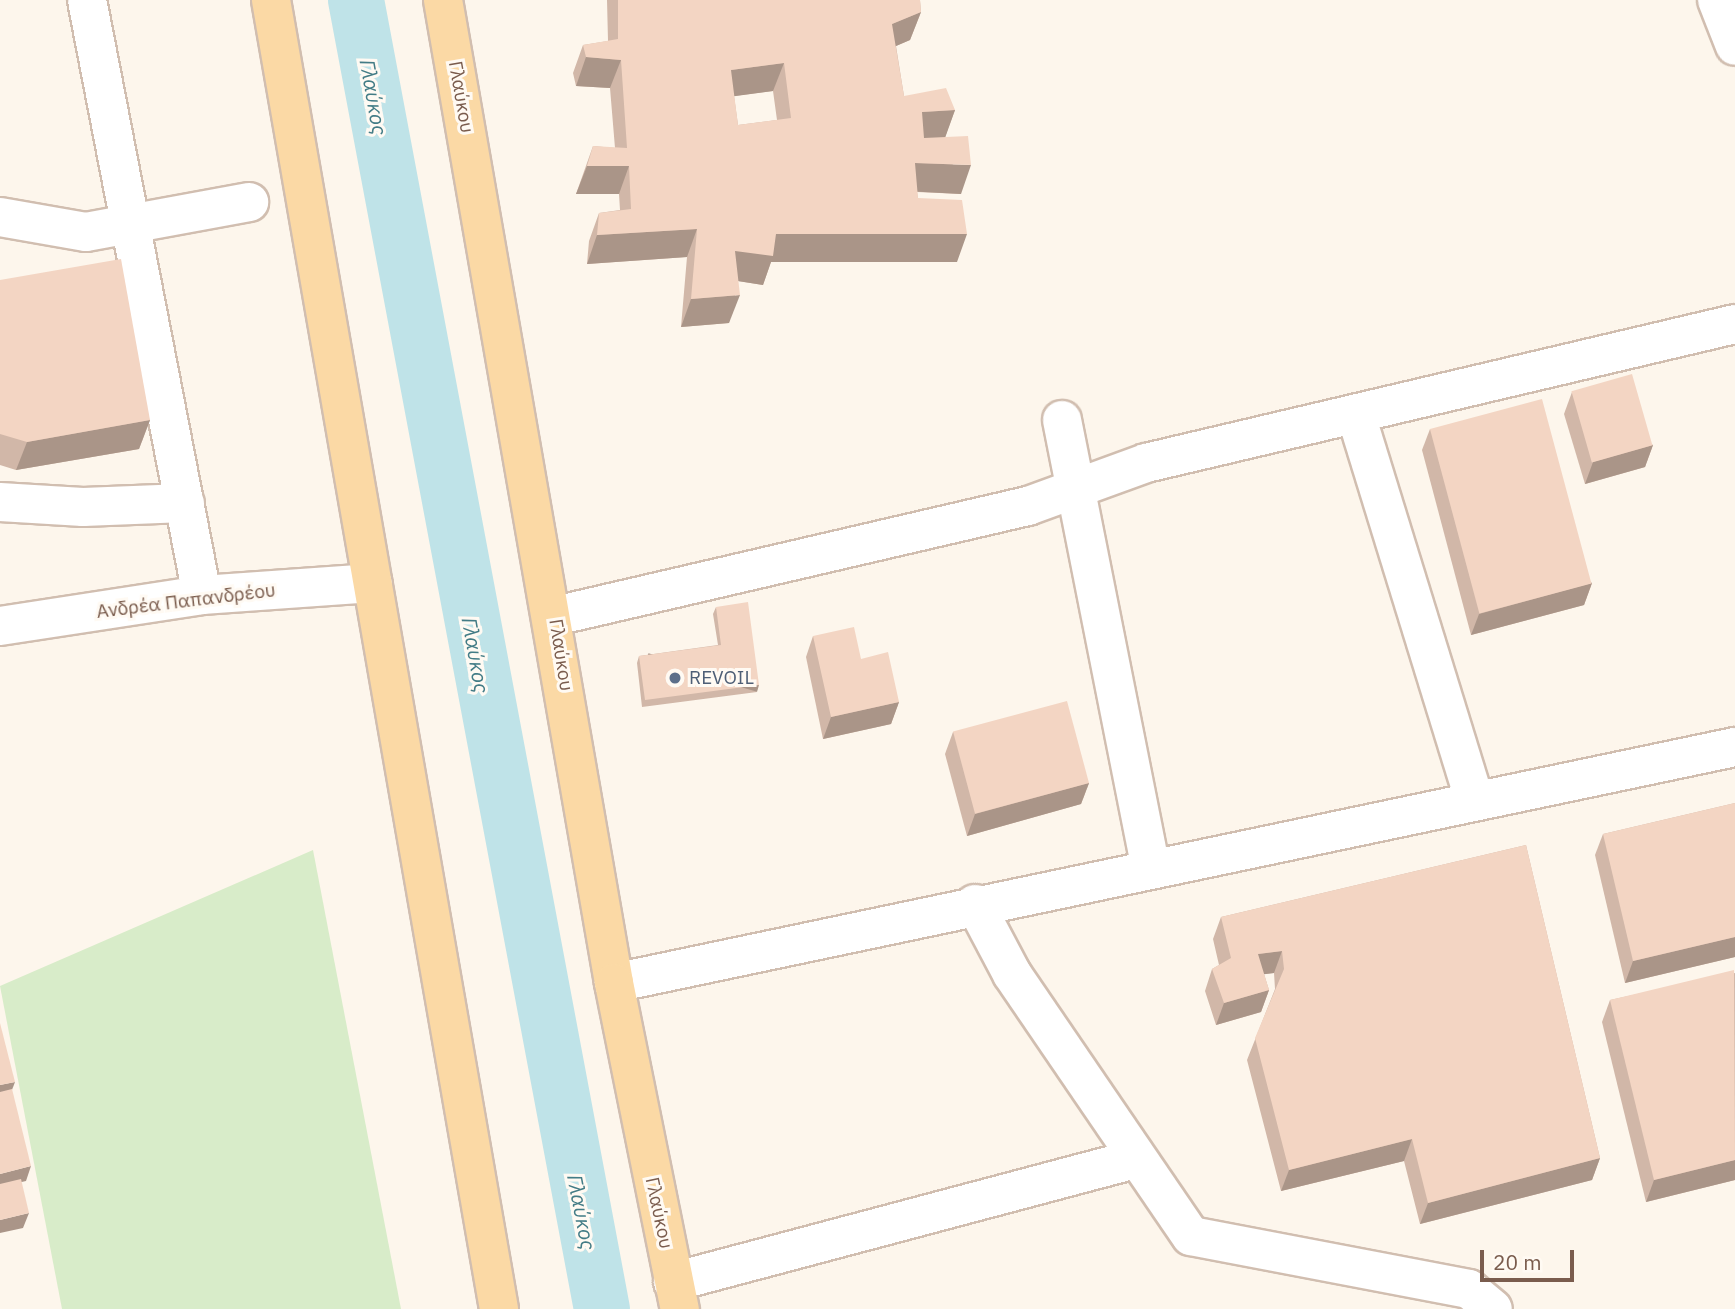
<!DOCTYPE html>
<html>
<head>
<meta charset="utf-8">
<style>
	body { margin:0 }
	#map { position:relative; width:1735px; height:1309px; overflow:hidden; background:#fdf6ec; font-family:"IBM Plex Sans",sans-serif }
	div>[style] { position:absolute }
	.green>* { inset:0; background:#d8ecc9 }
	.river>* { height:56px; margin:-28px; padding:0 28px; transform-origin:28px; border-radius:28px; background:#bfe3e8 }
	.roads { filter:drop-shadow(2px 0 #d1beb0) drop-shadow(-2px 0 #d1beb0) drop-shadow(0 2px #d1beb0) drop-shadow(0 -2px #d1beb0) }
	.minor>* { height:38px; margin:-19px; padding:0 19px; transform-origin:19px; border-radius:19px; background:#fff }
	.major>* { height:38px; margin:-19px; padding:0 19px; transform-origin:19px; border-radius:19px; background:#fbd9a5 }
	.wall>* { inset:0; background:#d1b7a8 }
	.shaded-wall>* { inset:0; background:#aa9588; transform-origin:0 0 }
	.building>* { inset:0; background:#f3d5c3; transform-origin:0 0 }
	.dots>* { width:19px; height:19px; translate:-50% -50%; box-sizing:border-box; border:4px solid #fffaf3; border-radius:50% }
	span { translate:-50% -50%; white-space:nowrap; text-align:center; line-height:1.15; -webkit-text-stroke:6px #fffaf3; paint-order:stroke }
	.street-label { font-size:19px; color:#7a5c4d }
	.service-label { font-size:19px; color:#4e5e75 }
	.left { translate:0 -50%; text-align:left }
	.water-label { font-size:21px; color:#437c86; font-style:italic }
	.scale { position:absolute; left:1480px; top:1250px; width:94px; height:32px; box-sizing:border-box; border:4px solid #7a5c4d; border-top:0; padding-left:9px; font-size:21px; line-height:24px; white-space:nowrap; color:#7a5c4d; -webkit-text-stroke:5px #fffaf3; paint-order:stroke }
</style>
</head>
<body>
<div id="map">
	<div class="green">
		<div style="clip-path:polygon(313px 850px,401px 1309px,62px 1309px,0 986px)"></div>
	</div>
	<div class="river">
		<div style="left:356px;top:0;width:1332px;rotate:79.36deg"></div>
	</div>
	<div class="roads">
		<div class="minor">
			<div style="left:87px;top:0;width:606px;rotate:79.06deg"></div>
			<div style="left:1717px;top:0;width:49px;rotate:68.6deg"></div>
			<div style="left:0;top:217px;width:87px;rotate:9.9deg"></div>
			<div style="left:86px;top:232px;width:166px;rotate:-10.4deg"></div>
			<div style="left:1356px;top:415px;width:404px;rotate:72.9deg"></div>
			<div style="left:1062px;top:420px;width:455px;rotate:78.8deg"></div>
			<div style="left:0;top:502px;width:83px;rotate:3.4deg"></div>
			<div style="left:83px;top:507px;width:102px;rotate:-2.2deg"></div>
			<div style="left:555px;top:616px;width:486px;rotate:-13.1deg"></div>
			<div style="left:1028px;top:506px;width:126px;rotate:-20deg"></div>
			<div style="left:1146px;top:463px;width:605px;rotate:-13.28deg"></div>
			<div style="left:0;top:626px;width:204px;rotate:-8.7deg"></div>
			<div style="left:202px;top:595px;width:171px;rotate:-4deg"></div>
			<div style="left:975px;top:904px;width:79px;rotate:62.1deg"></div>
			<div style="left:1012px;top:974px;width:317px;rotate:55.7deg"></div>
			<div style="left:1191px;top:1236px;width:283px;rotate:10.8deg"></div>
			<div style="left:1469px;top:1289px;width:31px;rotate:40deg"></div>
			<div style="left:614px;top:983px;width:1146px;rotate:-11.89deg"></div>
			<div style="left:673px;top:1282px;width:478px;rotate:-14.9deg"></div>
		</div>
		<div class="major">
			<div style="left:271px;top:0;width:1329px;rotate:80.12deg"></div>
			<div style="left:443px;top:0;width:998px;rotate:80.13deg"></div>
			<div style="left:614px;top:983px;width:333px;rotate:78.6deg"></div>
		</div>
	</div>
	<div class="wall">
		<div style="clip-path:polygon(evenodd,607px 0,920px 0,921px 12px,910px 40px,896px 46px,904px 96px,955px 110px,945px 137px,961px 194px,917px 192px,918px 198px,957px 262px,771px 262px,763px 285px,738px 281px,729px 323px,681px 327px,687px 257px,587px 264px,589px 241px,599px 213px,620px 210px,619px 194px,576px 194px,593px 146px,615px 148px,610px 88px,576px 86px,573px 73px,583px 45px,608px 41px,607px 0,773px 91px,777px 120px,738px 125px,734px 96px,773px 91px)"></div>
		<div style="clip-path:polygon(0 280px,150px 420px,139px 449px,16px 470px,0 465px)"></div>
		<div style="clip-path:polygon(1572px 392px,1653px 445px,1645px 467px,1585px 484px,1564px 414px)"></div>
		<div style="clip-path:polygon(1430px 429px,1592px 583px,1584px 605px,1471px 635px,1422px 450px)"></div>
		<div style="clip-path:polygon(716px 607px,757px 692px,642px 707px,637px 663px,639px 656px,718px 645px,713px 614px)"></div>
		<div style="clip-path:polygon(813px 636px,861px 659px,899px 702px,891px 724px,823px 739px,806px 657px)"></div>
		<div style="clip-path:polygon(953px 732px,1089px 783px,1081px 804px,967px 836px,945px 754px)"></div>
		<div style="clip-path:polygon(1735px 803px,1735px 957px,1625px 983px,1595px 855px,1603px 834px)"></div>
		<div style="clip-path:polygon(1526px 845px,1600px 1158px,1592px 1180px,1420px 1224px,1404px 1161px,1281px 1191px,1247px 1060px,1275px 989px,1274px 973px,1264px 974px,1269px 990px,1261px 1012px,1216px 1025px,1205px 991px,1212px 969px,1219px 965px,1213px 939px,1221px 917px)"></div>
		<div style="clip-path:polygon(1735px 973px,1735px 1180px,1646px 1202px,1602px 1022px,1610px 1000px)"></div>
	</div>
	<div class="shaded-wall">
		<div style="clip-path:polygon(921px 12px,910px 40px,882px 52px,892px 24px)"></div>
		<div style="clip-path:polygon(586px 57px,621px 60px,610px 88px,576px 86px)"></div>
		<div style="clip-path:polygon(784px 63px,773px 91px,721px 98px,731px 70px)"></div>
		<div style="clip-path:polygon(955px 110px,945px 138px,912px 140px,922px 112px)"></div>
		<div style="clip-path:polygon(915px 163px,971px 165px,961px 194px,905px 191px)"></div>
		<div style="clip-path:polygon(587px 166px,629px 166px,619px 194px,576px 194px)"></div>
		<div style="clip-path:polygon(697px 229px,687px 257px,587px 264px,597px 235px)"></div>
		<div style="clip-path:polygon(776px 234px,967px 234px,957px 262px,771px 262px,763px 285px,725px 279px,735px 251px)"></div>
		<div style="clip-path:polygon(740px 295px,729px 323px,681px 327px,691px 299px)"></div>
		<div style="clip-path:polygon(150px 420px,139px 449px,16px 470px,27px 442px)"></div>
		<div style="clip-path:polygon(1653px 445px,1645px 467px,1585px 484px,1593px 462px)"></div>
		<div style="clip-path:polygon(1592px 583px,1584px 605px,1471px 635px,1479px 614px)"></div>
		<div style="left:759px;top:685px;width:7px;height:115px;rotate:106deg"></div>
		<div style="clip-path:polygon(899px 702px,891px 724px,823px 739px,831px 717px)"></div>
		<div style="clip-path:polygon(1089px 783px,1081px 804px,967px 836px,975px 814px)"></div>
		<div style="clip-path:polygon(1735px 937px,1735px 957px,1625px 983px,1633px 961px)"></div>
		<div style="clip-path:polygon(1282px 951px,1274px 973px,1250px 976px,1258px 954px)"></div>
		<div style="clip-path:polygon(1269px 990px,1261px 1012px,1216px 1025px,1224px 1003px)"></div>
		<div style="clip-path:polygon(15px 1082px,7px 1103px,0 1105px,0 1085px)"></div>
		<div style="clip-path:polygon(1412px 1139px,1404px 1161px,1281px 1191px,1289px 1170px)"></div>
		<div style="clip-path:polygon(1600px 1158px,1592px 1180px,1420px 1224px,1428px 1203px)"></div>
		<div style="clip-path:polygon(1735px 1160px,1735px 1180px,1646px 1202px,1654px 1180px)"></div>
		<div style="clip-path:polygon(31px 1166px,26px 1181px,0 1187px,0 1174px)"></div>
		<div style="clip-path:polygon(29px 1213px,23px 1228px,0 1233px,0 1220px)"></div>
	</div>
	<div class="building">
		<div style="clip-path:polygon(evenodd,618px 0,920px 0,921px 12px,892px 24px,904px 96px,946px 88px,955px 110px,922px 112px,924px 138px,968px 136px,971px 165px,915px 163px,918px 198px,962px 200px,967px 234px,776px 234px,773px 256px,735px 251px,740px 295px,691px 299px,697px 229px,597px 235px,599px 213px,631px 209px,629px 166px,587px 166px,593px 146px,627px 148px,621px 60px,586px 57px,583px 45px,618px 39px,618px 0,784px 63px,791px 118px,738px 125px,731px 70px,784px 63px)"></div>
		<div style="clip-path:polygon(121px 259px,150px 420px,27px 442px,0 434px,0 280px)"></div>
		<div style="left:1632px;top:374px;width:74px;height:63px;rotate:74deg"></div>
		<div style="left:1542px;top:399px;width:191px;height:116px;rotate:75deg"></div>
		<div style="clip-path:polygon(748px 602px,759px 685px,645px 700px,639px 656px,721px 645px,716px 607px)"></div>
		<div style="clip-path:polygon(854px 627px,861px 659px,888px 652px,899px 702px,831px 717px,813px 636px)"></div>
		<div style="left:1067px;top:701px;width:85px;height:118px;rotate:75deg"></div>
		<div style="clip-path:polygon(1735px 803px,1735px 937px,1633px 961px,1603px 834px)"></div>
		<div style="clip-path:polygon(1526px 845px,1600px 1158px,1428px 1203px,1412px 1139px,1289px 1170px,1255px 1038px,1284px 969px,1282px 951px,1258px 954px,1269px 990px,1224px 1003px,1212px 969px,1231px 958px,1221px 917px)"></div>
		<div style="clip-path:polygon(1734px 970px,1735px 1160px,1654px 1180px,1610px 1000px)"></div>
		<div style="clip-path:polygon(0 1023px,15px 1082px,0 1085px)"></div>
		<div style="clip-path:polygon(12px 1089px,31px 1166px,0 1174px,0 1092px)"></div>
		<div style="clip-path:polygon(21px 1179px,29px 1213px,0 1220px,0 1184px)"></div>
	</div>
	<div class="dots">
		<div style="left:675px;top:678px;background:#5c6f8a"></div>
	</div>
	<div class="street-label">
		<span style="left:461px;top:97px;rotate:80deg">Γλαύκου</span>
		<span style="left:186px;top:601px;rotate:-7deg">Ανδρέα Παπανδρέου</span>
		<span style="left:561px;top:655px;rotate:81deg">Γλαύκου</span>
		<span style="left:659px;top:1213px;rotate:78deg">Γλαύκου</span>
	</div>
	<div class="service-label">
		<span class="left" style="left:689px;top:678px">REVOIL</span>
	</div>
	<div class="water-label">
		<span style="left:374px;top:97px;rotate:80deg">Γλαύκος</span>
		<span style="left:476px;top:655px;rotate:80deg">Γλαύκος</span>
		<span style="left:582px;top:1212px;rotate:79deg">Γλαύκος</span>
	</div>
	<div class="scale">20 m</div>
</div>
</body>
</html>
